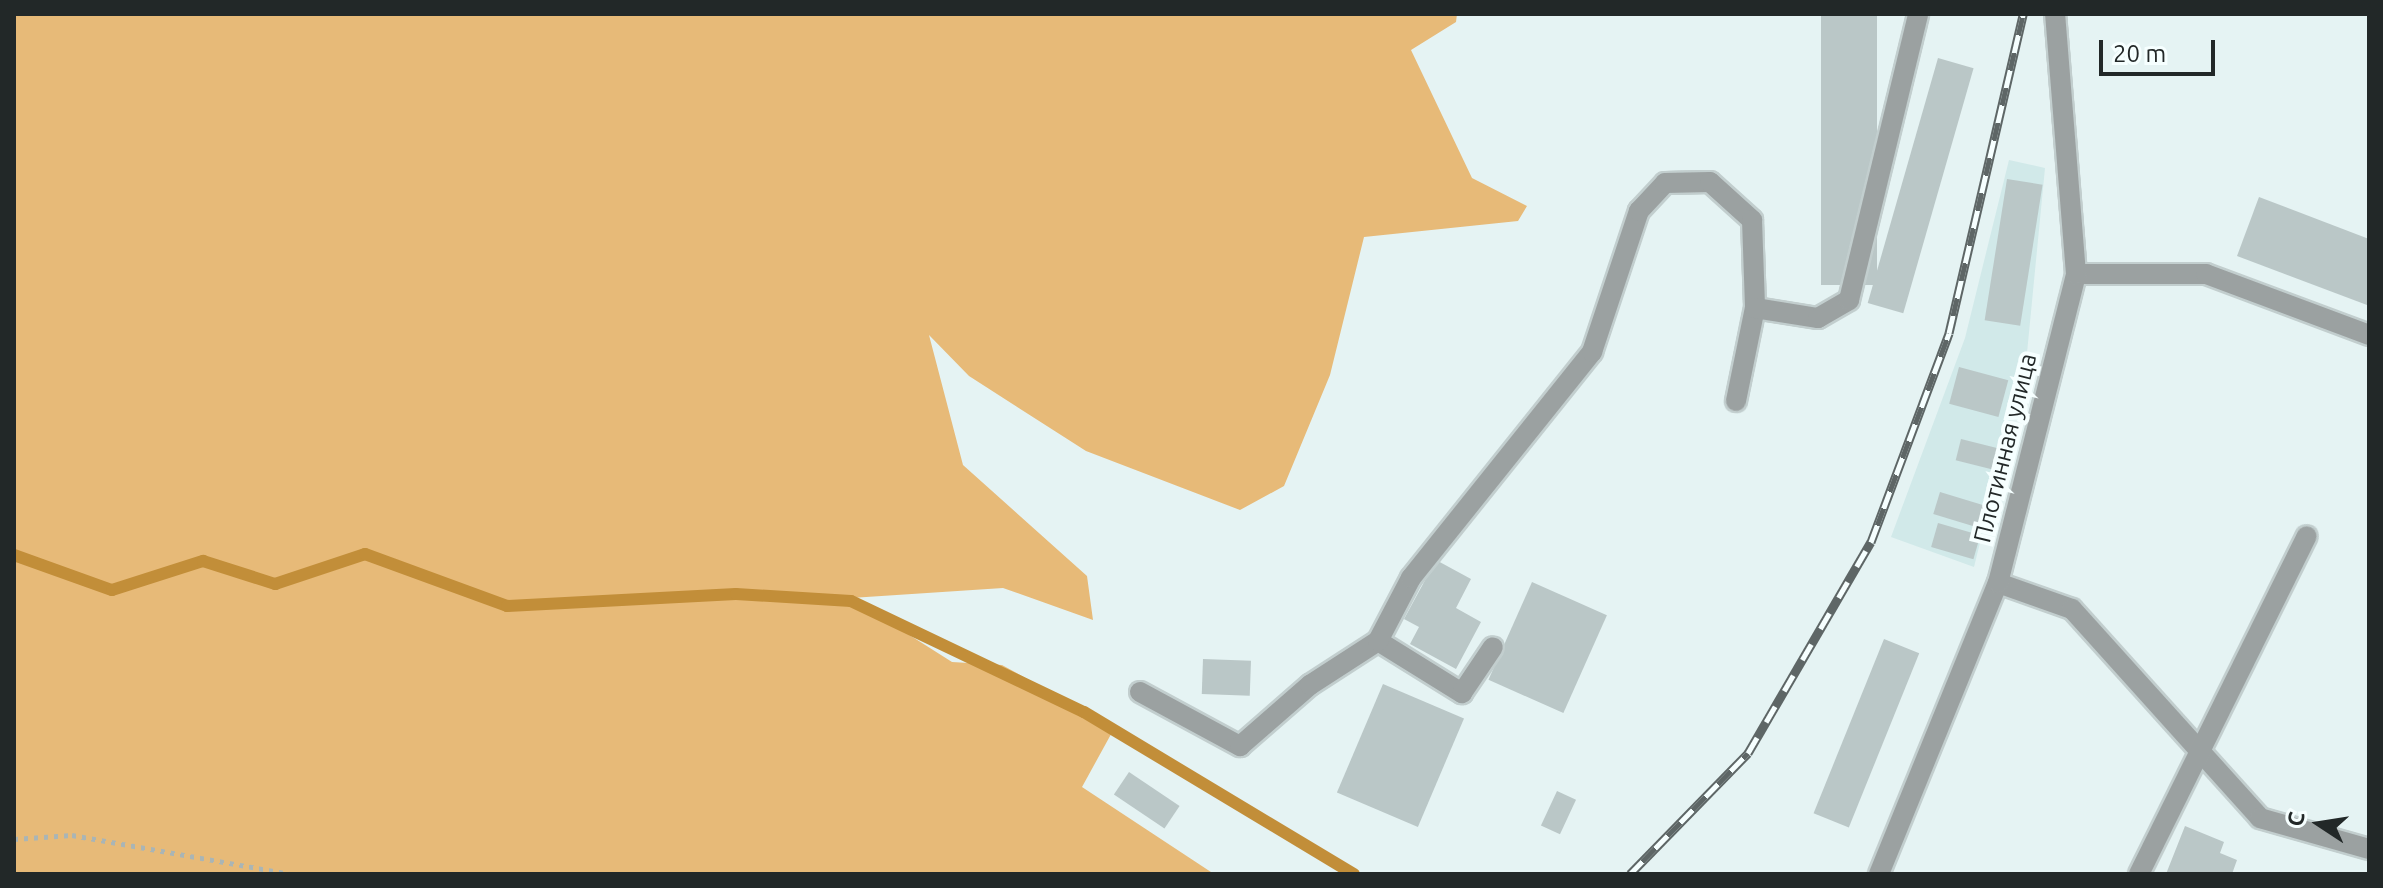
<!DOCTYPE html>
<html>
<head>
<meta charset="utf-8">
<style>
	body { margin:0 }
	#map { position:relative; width:2383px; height:888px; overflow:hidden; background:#e5f3f3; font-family:Ubuntu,sans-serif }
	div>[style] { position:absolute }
	.built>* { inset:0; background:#d1e9e9 }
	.green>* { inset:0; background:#e7ba78 }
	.stream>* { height:12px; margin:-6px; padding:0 6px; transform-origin:6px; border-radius:6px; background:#c28e39 }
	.building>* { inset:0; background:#bac7c7; transform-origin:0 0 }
	.path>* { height:5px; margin-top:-2.5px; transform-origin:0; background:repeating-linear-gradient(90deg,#aab5b5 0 4px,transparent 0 10px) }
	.roads { filter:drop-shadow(2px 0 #c2cece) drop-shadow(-2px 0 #c2cece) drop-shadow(0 2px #c2cece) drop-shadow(0 -2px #c2cece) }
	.minor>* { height:20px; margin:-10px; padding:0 10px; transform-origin:10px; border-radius:10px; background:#9ba1a1 }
	.rail>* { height:9px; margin-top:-4.5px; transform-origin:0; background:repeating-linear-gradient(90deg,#f6ffff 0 18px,#5e6666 0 36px); box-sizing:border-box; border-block:2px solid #5e6666 }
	span { translate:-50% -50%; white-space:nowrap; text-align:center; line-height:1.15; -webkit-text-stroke:8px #f6ffff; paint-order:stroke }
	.street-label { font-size:24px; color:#222828 }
	.frame { position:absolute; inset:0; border:16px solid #222828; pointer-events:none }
	.north { position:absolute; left:2279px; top:784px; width:80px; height:80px; -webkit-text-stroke:6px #f6ffff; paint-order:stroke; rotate:282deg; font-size:22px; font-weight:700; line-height:32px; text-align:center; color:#222828 }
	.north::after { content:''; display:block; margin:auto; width:28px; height:36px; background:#222828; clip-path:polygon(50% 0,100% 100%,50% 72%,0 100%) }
	.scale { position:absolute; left:2099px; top:40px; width:116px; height:36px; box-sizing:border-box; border:4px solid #222828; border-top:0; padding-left:10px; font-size:24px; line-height:28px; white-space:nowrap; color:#222828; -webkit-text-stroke:6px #f6ffff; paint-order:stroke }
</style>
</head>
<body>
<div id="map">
	<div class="built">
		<div style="clip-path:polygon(2009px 160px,2045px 168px,2027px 353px,1974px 567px,1891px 537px,1965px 338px)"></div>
	</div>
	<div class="green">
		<div style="clip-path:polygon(14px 14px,1457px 14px,1456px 22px,1411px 50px,1472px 178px,1527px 206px,1518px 221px,1364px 237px,1330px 375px,1284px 486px,1240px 510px,1086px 451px,969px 376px,929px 335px,963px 465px,1087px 576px,1093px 620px,1003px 588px,851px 598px,952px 662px,1002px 665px,1115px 727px,1082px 787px,1214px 874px,14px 874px)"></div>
	</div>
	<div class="stream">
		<div style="left:14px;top:555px;width:104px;rotate:19.7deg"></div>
		<div style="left:112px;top:590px;width:96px;rotate:-17.7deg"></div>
		<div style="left:203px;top:561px;width:76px;rotate:17.7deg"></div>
		<div style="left:275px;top:584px;width:95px;rotate:-18.4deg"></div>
		<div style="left:365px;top:554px;width:151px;rotate:20.1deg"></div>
		<div style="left:507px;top:606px;width:229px;rotate:-3deg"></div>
		<div style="left:736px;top:594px;width:115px;rotate:3.5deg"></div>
		<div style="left:851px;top:601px;width:258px;rotate:25.5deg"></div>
		<div style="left:1084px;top:712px;width:315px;rotate:31deg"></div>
	</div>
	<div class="building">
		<div style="left:1821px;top:14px;width:56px;height:271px"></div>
		<div style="left:1938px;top:58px;width:37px;height:255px;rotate:16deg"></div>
		<div style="left:2007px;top:179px;width:36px;height:143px;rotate:9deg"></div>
		<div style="clip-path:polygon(2259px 197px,2369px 239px,2367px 305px,2237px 256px)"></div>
		<div style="left:1959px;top:367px;width:51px;height:38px;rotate:15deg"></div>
		<div style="left:1961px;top:439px;width:38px;height:22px;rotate:14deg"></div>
		<div style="left:1940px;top:492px;width:49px;height:23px;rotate:17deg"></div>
		<div style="left:1938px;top:523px;width:44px;height:25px;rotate:16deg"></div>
		<div style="clip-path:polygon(1436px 560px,1471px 579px,1456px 608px,1481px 622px,1456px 669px,1410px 644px,1419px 627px,1404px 619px)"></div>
		<div style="left:1532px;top:582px;width:82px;height:107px;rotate:24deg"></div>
		<div style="left:1884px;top:639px;width:38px;height:188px;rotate:22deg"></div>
		<div style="left:1203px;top:659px;width:48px;height:35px;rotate:2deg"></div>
		<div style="left:1383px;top:684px;width:88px;height:118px;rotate:23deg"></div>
		<div style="left:1129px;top:772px;width:61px;height:27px;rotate:34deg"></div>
		<div style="left:1557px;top:791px;width:21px;height:38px;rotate:25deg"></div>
		<div style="clip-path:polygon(2185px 826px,2224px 842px,2220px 853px,2237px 860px,2232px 874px,2166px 874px)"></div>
	</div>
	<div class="path">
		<div style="left:14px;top:839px;width:58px;rotate:-3.9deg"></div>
		<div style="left:72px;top:835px;width:223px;rotate:10.1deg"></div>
	</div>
	<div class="roads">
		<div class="minor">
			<div style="left:2076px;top:274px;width:130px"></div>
			<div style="left:2206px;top:274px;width:174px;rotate:20.5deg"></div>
			<div style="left:1736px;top:401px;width:95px;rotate:-78.5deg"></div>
			<div style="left:1998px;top:583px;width:78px;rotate:19.4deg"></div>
			<div style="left:2072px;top:609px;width:281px;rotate:48deg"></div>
			<div style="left:2260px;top:818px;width:113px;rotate:15.9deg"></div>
			<div style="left:1378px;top:641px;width:99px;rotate:31.8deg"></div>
			<div style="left:1462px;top:693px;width:55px;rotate:-56deg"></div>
			<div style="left:1140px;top:692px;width:114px;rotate:28.4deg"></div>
			<div style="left:1240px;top:746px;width:93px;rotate:-41.1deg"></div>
			<div style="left:1310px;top:685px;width:81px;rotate:-32.9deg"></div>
			<div style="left:1378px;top:641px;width:71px;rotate:-62.4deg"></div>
			<div style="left:1411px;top:578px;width:290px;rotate:-51.3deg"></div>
			<div style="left:1592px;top:352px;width:149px;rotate:-71.6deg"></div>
			<div style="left:1639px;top:211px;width:38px;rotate:-47deg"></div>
			<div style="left:1665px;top:183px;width:45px;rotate:-1.3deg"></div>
			<div style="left:1710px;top:182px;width:57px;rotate:42.1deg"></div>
			<div style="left:1752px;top:220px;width:88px;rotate:88deg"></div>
			<div style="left:1755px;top:308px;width:64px;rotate:9deg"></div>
			<div style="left:1818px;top:318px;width:36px;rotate:-30deg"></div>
			<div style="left:1849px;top:300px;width:294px;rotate:-76.4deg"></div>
			<div style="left:1879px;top:874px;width:314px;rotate:-67.8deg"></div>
			<div style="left:1998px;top:583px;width:319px;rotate:-75.8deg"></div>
			<div style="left:2076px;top:274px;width:261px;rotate:-94.6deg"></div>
			<div style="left:2139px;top:874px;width:377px;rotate:-63.6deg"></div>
		</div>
	</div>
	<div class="rail">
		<div style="left:1630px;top:874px;width:169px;rotate:-45.7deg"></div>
		<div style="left:1748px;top:753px;width:244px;rotate:-59.8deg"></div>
		<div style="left:1871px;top:542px;width:223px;rotate:-69.5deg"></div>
		<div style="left:1949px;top:333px;width:327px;rotate:-76.9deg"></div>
	</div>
	<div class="street-label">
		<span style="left:2005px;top:448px;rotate:-76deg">Плотинная улица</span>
	</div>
	<div class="frame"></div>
	<div class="north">С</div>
	<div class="scale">20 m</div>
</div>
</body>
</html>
